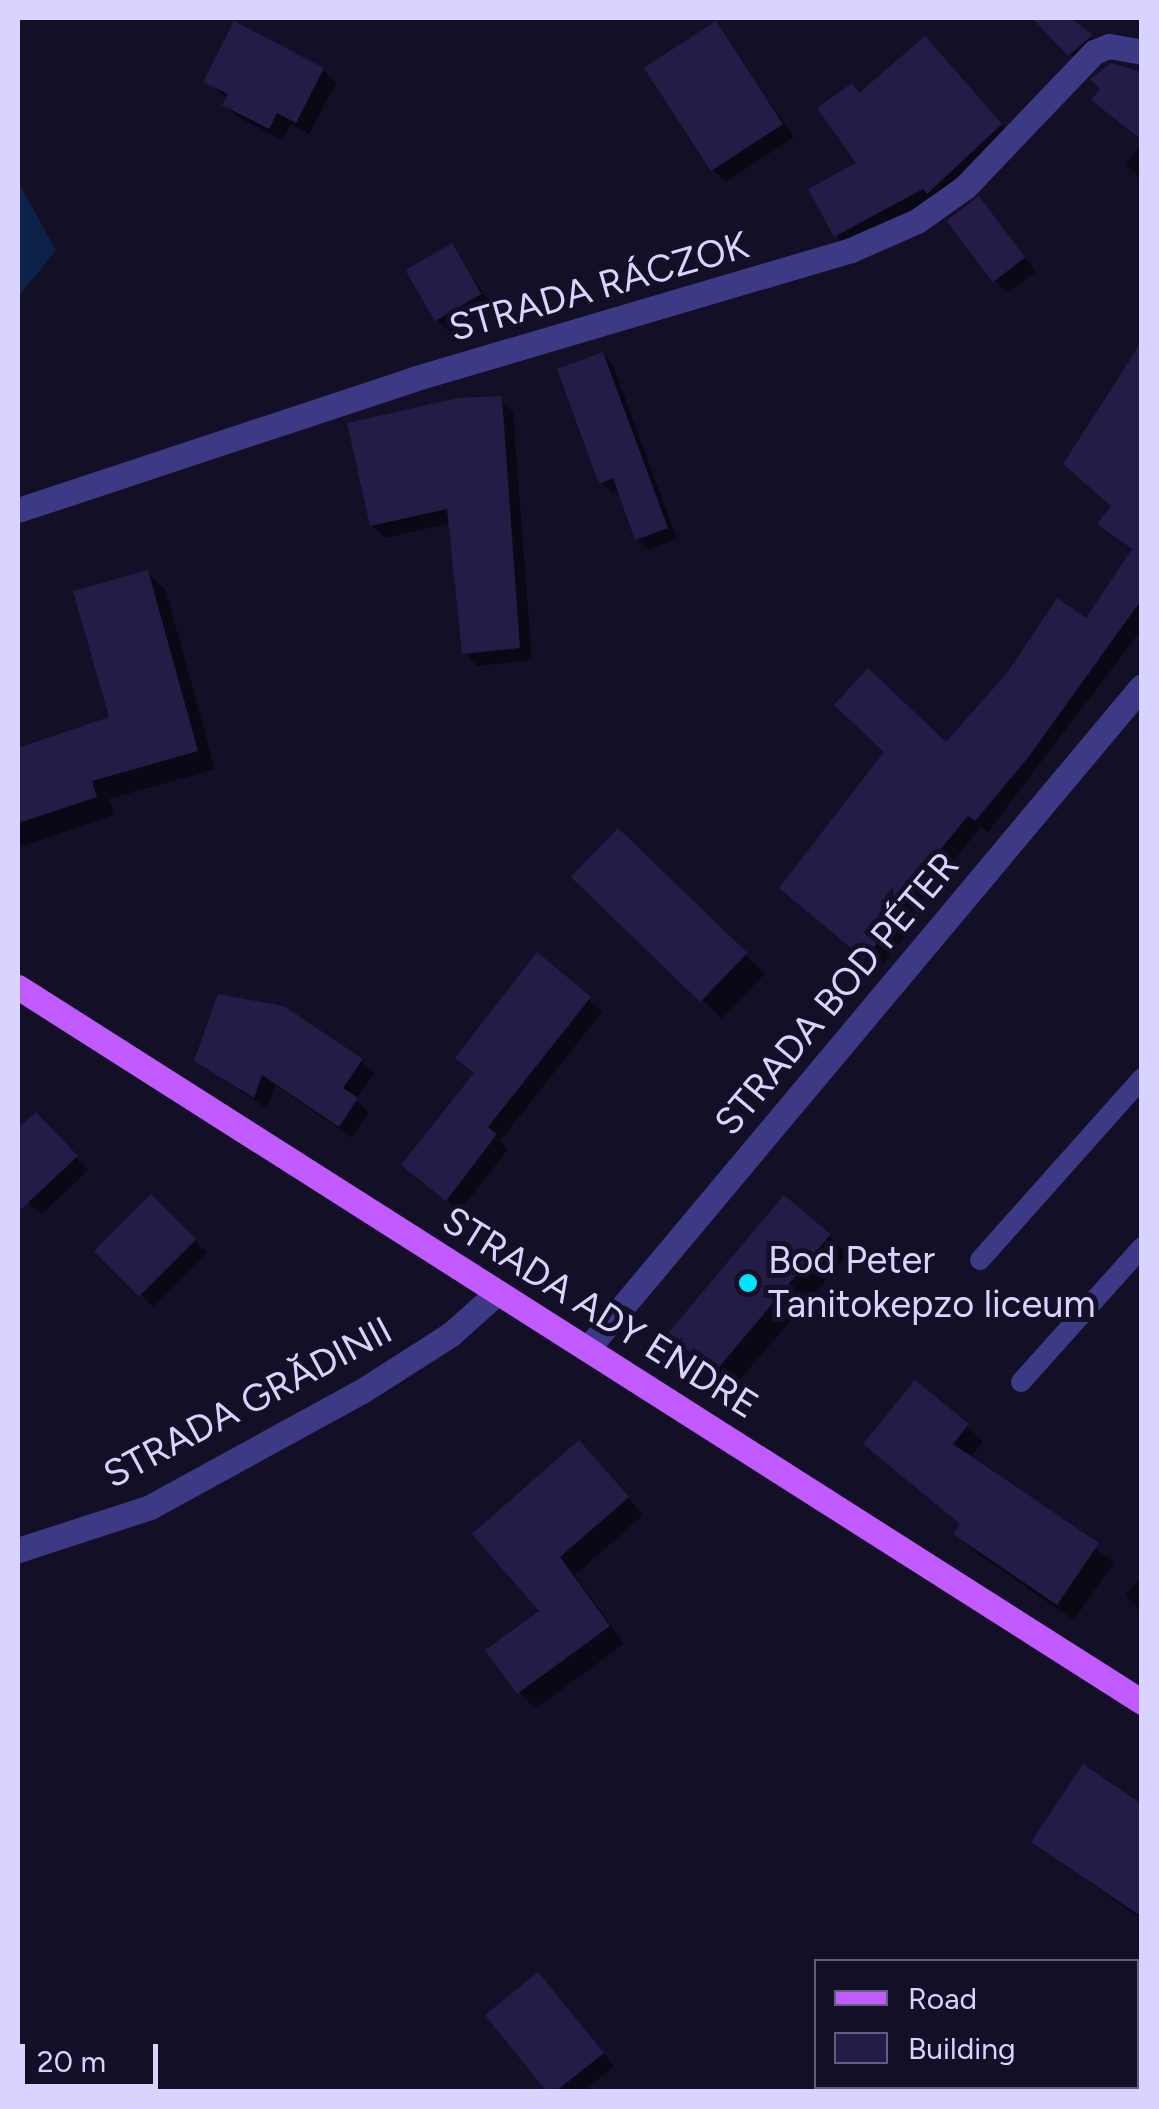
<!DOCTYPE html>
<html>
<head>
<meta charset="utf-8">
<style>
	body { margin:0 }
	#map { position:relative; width:1159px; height:2109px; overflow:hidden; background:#130f26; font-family:Figtree,sans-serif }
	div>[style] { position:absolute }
	.water>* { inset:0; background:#0c2248 }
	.shadow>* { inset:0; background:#0007; transform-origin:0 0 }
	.building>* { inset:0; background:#241b47; transform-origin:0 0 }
	.service>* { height:20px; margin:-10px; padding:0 10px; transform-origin:10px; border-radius:10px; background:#3d3a85 }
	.minor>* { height:25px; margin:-12.5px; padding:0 12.5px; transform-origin:12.5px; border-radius:12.5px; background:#3d3a85 }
	.primary>* { height:25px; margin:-12.5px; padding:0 12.5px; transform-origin:12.5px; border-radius:12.5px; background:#c25bff }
	.dots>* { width:28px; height:28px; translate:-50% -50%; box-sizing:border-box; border:5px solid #130f26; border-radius:50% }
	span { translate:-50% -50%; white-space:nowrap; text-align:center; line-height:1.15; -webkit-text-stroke:10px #130f26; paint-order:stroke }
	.street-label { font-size:38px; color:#d9d4ff }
	.poi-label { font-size:38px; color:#d9d4ff }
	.left { translate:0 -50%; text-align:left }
	.frame { position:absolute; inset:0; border:20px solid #d9d4ff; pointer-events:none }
	.legend { position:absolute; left:814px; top:1959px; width:325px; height:130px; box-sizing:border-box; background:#130f26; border:2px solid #625e7d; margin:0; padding:12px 18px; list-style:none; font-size:30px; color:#d9d4ff }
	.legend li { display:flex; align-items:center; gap:20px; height:50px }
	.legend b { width:50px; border:2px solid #625e7d }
	.scale { position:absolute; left:20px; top:2044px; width:138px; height:45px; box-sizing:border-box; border:5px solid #d9d4ff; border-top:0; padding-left:12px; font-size:30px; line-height:35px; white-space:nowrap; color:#d9d4ff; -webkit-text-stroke:8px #130f26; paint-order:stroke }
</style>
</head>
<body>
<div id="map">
	<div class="water">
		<div style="clip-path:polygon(18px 182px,56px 250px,18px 297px)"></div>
	</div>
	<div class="shadow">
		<div style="clip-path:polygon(1035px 18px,1066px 18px,1103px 49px,1082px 67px)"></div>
		<div style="clip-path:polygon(715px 24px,794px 137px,726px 182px,713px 169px)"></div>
		<div style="clip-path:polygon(937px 52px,1013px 138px,941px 205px,848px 248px,836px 235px,859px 164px,860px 95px)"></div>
		<div style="clip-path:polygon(323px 70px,336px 83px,309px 134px,291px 124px,282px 140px,238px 117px,225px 104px,228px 99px,206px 81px)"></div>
		<div style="clip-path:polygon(1142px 143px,1142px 179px,1126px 165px)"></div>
		<div style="clip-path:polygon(991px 212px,1036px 272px,1007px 293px,995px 281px)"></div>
		<div style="clip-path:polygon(451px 246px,493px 307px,450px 332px,437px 320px)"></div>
		<div style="clip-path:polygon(603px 354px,613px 365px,677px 539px,648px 550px,637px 539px,620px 490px,612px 493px,601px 482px)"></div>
		<div style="clip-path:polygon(1142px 385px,1142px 629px,988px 832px,981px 827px,904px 922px,911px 929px,878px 970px,795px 900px,947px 745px,1086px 621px,1133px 551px,1101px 524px,1113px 506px)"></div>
		<div style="clip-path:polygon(501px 399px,513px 412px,532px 660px,477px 666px,465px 653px,451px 523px,385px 538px,372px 525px)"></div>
		<div style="clip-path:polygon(147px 572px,166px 591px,215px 769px,109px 799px,114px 815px,18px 848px,18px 750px,112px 719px)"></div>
		<div style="left:618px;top:832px;width:204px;height:62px;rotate:44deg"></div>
		<div style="clip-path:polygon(589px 999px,602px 1012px,500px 1141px,508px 1149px,460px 1211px,417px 1178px)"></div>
		<div style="clip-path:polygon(197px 1061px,361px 1061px,374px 1074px,356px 1100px,369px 1112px,352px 1138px,275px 1085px,267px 1109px)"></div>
		<div style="clip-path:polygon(36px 1115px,88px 1170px,41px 1215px,18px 1191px,18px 1132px)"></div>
		<div style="left:151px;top:1197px;width:79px;height:76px;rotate:45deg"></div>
		<div style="clip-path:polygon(829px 1236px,848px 1254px,732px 1389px,689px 1351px)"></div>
		<div style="clip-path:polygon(967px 1426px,983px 1442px,970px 1458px,1114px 1562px,1074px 1620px,972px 1550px,956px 1534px,962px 1525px,883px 1460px)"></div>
		<div style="clip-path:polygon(595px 1459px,643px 1515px,575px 1575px,624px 1644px,535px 1709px,519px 1692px,543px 1612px,475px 1534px)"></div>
		<div style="clip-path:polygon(1142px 1577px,1142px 1612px,1125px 1595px)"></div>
		<div style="clip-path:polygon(1142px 1807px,1142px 1920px,1034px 1842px)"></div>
		<div style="clip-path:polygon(550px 1988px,614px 2066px,583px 2092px,551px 2092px)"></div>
	</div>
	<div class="building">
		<div style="clip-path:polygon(1032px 18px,1070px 18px,1093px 35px,1068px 56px)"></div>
		<div style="clip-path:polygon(234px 21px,324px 68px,296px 123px,277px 113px,269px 129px,222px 105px,228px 94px,203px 82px)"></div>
		<div style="left:716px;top:21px;width:123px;height:86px;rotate:57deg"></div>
		<div style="clip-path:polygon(925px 36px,1002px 124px,927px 194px,923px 189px,834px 237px,808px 189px,856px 163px,817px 108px,852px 83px,859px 93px)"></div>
		<div style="clip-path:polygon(1111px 63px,1142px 72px,1142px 140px,1091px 100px,1100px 89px,1090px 79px)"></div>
		<div style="left:979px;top:196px;width:77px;height:41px;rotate:53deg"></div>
		<div style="left:452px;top:243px;width:59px;height:54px;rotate:60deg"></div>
		<div style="clip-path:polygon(1142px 341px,1142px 599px,1030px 755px,975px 821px,968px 816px,892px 908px,901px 915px,864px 959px,779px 888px,884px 752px,834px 705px,868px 668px,946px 742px,1007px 673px,1057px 598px,1086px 618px,1132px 549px,1097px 524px,1111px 506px,1063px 464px)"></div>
		<div style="clip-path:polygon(603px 352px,668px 528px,635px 540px,613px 478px,599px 484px,557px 369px)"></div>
		<div style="clip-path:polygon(502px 396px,520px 648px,462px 654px,447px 509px,370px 526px,347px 423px,458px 398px)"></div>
		<div style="clip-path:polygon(148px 570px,198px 751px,92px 781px,97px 797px,18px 823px,18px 748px,109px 717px,73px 591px)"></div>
		<div style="left:618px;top:828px;width:180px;height:68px;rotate:44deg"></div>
		<div style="clip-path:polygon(537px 952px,591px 997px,488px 1127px,497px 1134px,446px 1201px,401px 1165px,474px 1073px,455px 1058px)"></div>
		<div style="clip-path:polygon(218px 994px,284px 1006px,363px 1059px,343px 1088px,358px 1098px,339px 1127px,262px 1075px,254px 1098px,194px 1061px)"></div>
		<div style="clip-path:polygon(36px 1112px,78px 1156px,18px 1212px,18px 1128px)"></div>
		<div style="left:151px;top:1194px;width:64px;height:81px;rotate:45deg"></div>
		<div style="left:784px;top:1195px;width:61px;height:181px;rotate:40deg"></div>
		<div style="clip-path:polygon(915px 1380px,969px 1424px,953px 1444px,1099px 1543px,1057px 1605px,953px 1534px,960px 1524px,863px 1444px)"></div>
		<div style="clip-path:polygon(579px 1440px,629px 1497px,560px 1557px,610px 1626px,517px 1694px,485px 1650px,539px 1611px,472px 1534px)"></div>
		<div style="clip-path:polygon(1083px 1764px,1142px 1804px,1142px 1917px,1031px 1842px)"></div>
		<div style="clip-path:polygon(538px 1972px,604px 2053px,555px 2092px,547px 2092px,485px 2015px)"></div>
	</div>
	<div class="service">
		<div style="left:980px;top:1260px;width:244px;rotate:-48.3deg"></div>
		<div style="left:1021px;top:1382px;width:181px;rotate:-48.1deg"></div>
	</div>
	<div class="minor">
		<div style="left:18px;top:510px;width:416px;rotate:-18.3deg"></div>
		<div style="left:413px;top:379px;width:457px;rotate:-16.4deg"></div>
		<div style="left:851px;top:250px;width:72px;rotate:-23.7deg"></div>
		<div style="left:917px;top:221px;width:59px;rotate:-35.3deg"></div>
		<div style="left:965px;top:187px;width:187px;rotate:-46.3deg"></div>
		<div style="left:1094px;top:52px;width:16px;rotate:-22deg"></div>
		<div style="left:1109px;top:46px;width:34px;rotate:10deg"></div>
		<div style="left:588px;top:1348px;width:863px;rotate:-50.08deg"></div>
		<div style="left:18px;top:1550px;width:139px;rotate:-18deg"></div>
		<div style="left:150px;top:1507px;width:242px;rotate:-28.7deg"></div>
		<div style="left:362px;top:1391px;width:106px;rotate:-32.6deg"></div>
		<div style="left:451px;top:1334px;width:62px;rotate:-41.7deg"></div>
	</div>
	<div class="primary">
		<div style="left:18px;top:987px;width:1332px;rotate:32.46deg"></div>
	</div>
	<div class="dots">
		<div style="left:748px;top:1283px;background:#00e5ff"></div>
	</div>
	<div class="street-label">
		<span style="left:599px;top:287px;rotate:-16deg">STRADA RÁCZOK</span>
		<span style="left:837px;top:994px;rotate:-50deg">STRADA BOD PÉTER</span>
		<span style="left:600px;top:1313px;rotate:32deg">STRADA ADY ENDRE</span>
		<span style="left:248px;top:1403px;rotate:-28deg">STRADA GRĂDINII</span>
	</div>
	<div class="poi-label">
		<span class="left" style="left:768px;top:1283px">Bod Peter<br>Tanitokepzo liceum</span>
	</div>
	<div class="frame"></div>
	<ul class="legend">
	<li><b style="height:12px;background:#c25bff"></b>Road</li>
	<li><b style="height:28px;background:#241b47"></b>Building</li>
	</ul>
	<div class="scale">20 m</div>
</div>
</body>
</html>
